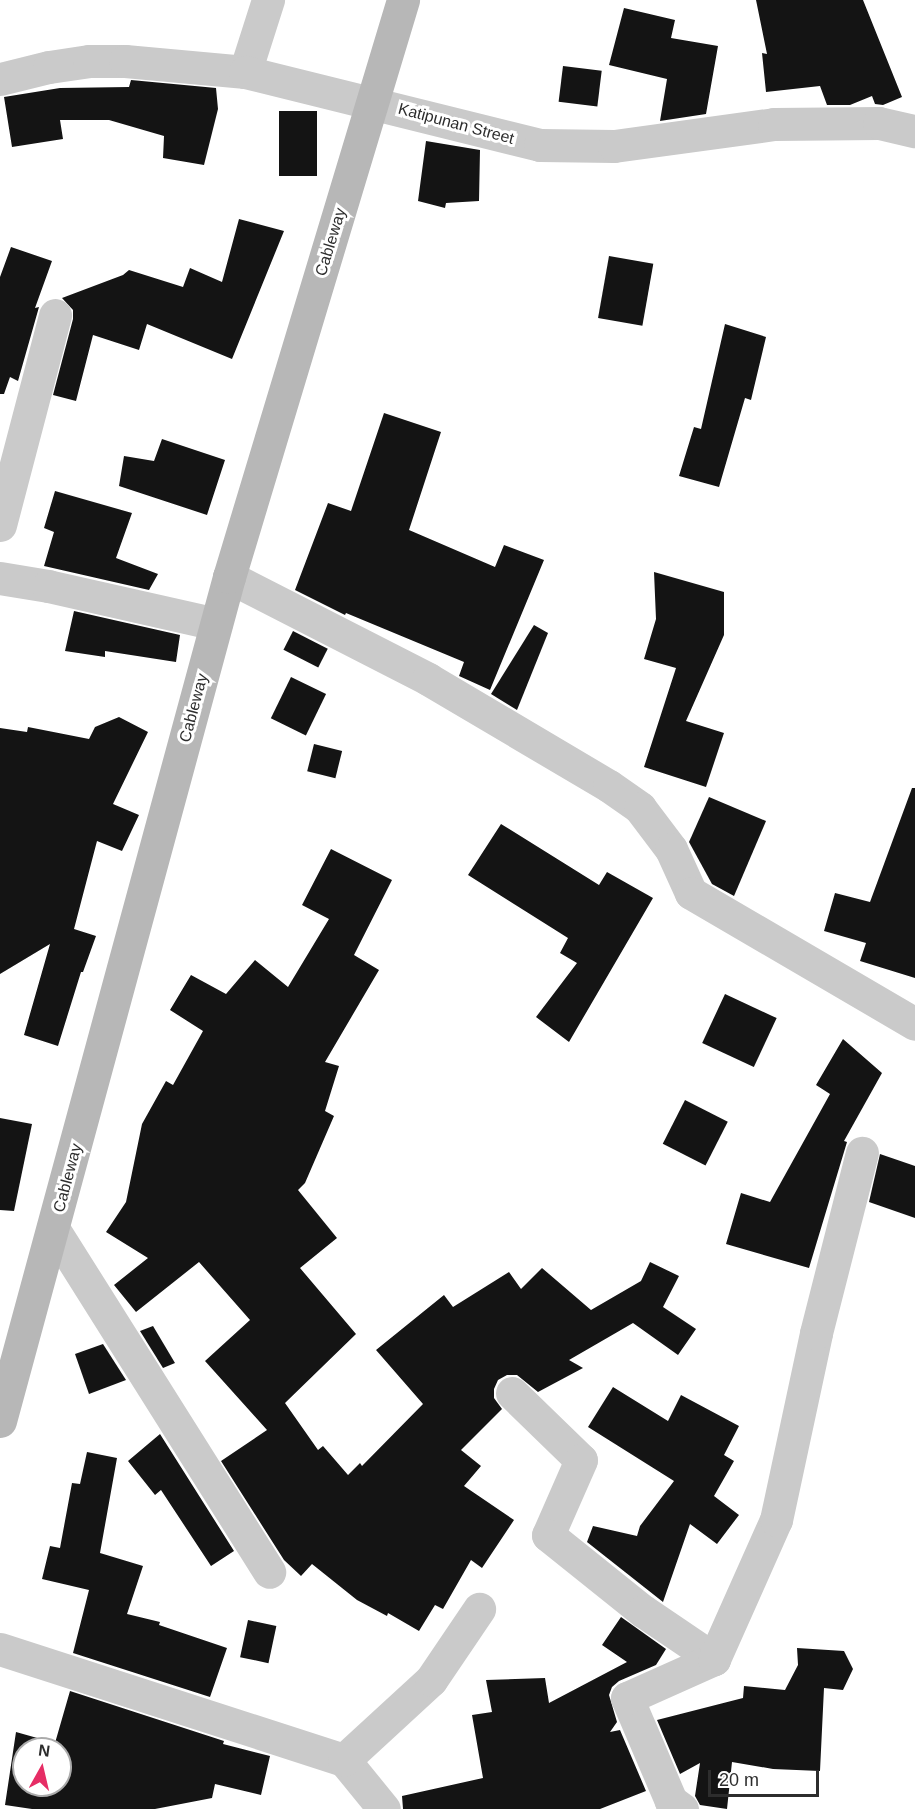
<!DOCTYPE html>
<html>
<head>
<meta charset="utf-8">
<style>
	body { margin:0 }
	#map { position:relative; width:915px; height:1809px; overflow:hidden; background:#fff; font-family:Arial,sans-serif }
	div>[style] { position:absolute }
	.building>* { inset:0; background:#141414; transform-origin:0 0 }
	.street>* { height:33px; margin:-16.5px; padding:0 16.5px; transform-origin:16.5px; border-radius:16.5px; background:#cacaca }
	.secondary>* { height:33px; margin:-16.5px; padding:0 16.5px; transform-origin:16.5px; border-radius:16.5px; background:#b7b7b7 }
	span { translate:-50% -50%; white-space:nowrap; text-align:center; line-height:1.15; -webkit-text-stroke:6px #fff; paint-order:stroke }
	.street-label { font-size:16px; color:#2d2d2d }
	.north { position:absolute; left:12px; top:1737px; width:60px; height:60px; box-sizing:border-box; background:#fff; border:2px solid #ababab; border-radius:50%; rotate:8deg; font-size:16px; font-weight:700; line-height:24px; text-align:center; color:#2d2d2d }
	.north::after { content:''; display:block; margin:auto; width:21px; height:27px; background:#e62d65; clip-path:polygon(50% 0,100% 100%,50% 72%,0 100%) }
	.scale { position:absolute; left:708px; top:1770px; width:111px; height:27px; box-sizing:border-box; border:3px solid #2d2d2d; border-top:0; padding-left:8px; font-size:18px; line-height:21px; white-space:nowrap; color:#2d2d2d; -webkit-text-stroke:4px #fff; paint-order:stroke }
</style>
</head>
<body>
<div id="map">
	<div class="building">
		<div style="clip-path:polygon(756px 0,863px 0,902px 97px,883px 105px,875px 104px,872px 96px,850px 105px,827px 105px,820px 86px,766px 92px,762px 53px,767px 54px)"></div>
		<div style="clip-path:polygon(624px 8px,675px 20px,671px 38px,718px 46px,706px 114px,660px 121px,667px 79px,609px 65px)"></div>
		<div style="left:563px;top:66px;width:39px;height:36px;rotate:7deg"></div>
		<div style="clip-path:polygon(131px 80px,216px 88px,218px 109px,204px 165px,163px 158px,164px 136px,109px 120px,60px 120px,63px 139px,12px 147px,4px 97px,60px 88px,129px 87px)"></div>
		<div style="left:279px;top:111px;width:38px;height:65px"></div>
		<div style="clip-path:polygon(426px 141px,480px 150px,479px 201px,446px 203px,445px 208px,418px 201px)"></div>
		<div style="clip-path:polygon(239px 219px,284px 231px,232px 359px,147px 324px,139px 350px,93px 335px,76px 401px,53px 395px,73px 319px,73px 310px,62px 298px,123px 275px,129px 270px,183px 287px,190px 268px,222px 282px)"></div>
		<div style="clip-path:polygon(11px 247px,52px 261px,35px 308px,39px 307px,18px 381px,10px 377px,4px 394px,0 394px,0 277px)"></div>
		<div style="left:609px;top:256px;width:45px;height:63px;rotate:10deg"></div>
		<div style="clip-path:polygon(725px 324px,766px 337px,751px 400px,745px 398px,719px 487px,679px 476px,694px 427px,701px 429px)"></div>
		<div style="clip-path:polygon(384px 413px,441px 432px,409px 530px,495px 567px,504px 545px,544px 560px,490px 690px,459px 676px,464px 662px,346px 613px,345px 615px,295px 590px,328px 503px,351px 511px)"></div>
		<div style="clip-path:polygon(162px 439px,225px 460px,207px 515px,119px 486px,124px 456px,154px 461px)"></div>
		<div style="clip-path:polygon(55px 491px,132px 513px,116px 558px,158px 574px,149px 590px,44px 566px,54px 532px,44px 528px)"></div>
		<div style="clip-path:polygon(654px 572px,724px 592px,724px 635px,686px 721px,724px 733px,706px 787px,644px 767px,676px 668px,644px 659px,656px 619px)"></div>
		<div style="clip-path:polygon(74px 611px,180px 635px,176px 662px,105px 651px,105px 657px,65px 651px)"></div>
		<div style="clip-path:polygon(534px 625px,548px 633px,517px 710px,491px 694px)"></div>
		<div style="left:293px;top:631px;width:39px;height:21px;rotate:27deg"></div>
		<div style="left:291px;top:677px;width:39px;height:46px;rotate:26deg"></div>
		<div style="clip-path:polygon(119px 717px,148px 732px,113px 804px,139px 815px,122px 851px,97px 841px,74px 929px,96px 936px,83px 972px,81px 972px,58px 1046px,24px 1035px,50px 944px,0 974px,0 728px,27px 732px,28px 727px,89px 739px,95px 727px)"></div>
		<div style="left:314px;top:744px;width:29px;height:28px;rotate:14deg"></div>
		<div style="clip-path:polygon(912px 788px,915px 788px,915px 978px,860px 961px,866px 943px,824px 931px,835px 893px,870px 902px)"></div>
		<div style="clip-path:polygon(709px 797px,766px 821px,734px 896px,712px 884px,689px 842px)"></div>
		<div style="clip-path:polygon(501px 824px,599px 885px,607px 872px,653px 898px,569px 1042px,536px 1017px,577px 963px,560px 953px,568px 938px,468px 875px)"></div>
		<div style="clip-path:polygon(331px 849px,392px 880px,354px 955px,379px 970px,325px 1062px,339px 1066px,325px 1111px,334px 1116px,305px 1183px,298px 1190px,337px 1238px,300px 1268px,356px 1334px,285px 1403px,318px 1450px,323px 1446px,348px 1475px,360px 1463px,362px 1466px,423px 1404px,376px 1350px,444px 1295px,453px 1307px,509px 1272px,521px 1289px,542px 1268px,591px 1310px,641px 1281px,650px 1262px,679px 1276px,663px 1307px,696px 1329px,678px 1355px,633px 1323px,569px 1360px,583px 1368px,538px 1392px,517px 1375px,507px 1375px,498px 1380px,494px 1389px,494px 1398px,502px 1409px,461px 1450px,481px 1466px,464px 1486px,514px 1520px,482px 1568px,471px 1560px,443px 1609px,435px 1605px,419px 1631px,388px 1613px,387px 1616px,357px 1600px,312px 1564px,301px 1576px,284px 1560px,221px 1461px,267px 1430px,205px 1361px,250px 1320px,199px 1262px,136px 1312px,114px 1285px,148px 1258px,106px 1232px,126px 1202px,142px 1124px,166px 1081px,173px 1085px,203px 1031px,170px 1010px,191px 975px,226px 994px,255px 960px,288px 987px,329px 919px,302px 905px)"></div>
		<div style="left:725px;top:994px;width:57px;height:54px;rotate:25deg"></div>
		<div style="clip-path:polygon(843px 1039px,882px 1073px,844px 1141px,847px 1142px,809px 1268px,726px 1244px,741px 1193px,770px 1202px,830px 1094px,816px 1085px)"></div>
		<div style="left:685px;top:1100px;width:48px;height:49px;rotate:27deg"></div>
		<div style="clip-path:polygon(0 1118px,32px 1124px,14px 1211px,0 1210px)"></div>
		<div style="clip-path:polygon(880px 1154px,915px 1166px,915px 1218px,869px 1202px)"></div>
		<div style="clip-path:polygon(153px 1326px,175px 1363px,163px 1368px,140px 1331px)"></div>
		<div style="clip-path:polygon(103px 1344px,126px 1380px,89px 1394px,75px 1354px)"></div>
		<div style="clip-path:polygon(613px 1387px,668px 1421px,681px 1395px,739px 1426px,724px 1455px,734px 1461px,714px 1496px,739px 1515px,717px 1544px,690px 1524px,663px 1602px,587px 1542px,593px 1526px,637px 1536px,640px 1526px,674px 1481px,588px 1427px)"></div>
		<div style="clip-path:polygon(160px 1434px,234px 1551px,211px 1566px,161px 1490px,155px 1495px,128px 1461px)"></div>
		<div style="clip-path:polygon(87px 1452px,117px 1458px,100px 1553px,143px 1566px,127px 1614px,160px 1622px,159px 1625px,227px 1648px,210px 1697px,73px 1653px,89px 1590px,42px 1579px,50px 1546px,60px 1548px,72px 1483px,80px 1484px)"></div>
		<div style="clip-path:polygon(621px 1617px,666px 1649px,656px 1665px,619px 1681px,612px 1687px,609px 1695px,617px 1722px,610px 1732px,620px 1730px,646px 1791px,600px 1809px,403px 1809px,402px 1796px,483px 1778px,472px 1715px,492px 1712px,486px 1680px,545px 1678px,549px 1703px,627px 1662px,602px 1645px)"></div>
		<div style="left:248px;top:1620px;width:29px;height:38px;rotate:12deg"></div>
		<div style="clip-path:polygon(797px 1648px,844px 1651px,853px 1669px,843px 1690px,824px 1688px,820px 1771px,773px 1769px,732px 1762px,727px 1809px,700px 1805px,695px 1796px,700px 1763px,680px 1774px,657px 1720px,743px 1698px,744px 1686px,785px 1690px,798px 1665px)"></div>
		<div style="clip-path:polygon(evenodd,70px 1691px,224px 1741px,223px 1744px,270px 1756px,261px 1795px,215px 1784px,212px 1798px,155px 1809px,32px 1809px,5px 1805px,16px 1732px,55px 1743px,70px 1691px,24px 1749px,60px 1749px,60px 1785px,24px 1785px,24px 1749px)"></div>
	</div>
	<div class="street">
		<div style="left:245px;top:72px;width:76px;rotate:-72.3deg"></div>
		<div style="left:0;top:79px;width:50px;rotate:-13.8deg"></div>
		<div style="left:49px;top:67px;width:40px;rotate:-8.5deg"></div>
		<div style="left:89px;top:61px;width:36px"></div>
		<div style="left:125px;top:61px;width:121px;rotate:5.2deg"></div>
		<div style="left:245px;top:72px;width:304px;rotate:13.9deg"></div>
		<div style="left:540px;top:145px;width:74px;rotate:0.8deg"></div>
		<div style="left:614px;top:146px;width:162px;rotate:-7.8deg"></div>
		<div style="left:774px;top:124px;width:105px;rotate:-0.5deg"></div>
		<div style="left:879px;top:123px;width:37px;rotate:13deg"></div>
		<div style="left:0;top:525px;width:217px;rotate:-75.3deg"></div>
		<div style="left:229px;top:577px;width:224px;rotate:27.1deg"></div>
		<div style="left:428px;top:679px;width:210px;rotate:30.6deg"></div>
		<div style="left:609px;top:786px;width:38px;rotate:35deg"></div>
		<div style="left:640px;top:808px;width:51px;rotate:52.9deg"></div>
		<div style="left:671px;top:849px;width:48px;rotate:65.6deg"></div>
		<div style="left:691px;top:893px;width:259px;rotate:30.3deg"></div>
		<div style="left:0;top:578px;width:49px;rotate:9.5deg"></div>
		<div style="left:48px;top:586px;width:172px;rotate:12.7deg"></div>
		<div style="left:54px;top:1230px;width:404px;rotate:57.8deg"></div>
		<div style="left:512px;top:1393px;width:96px;rotate:44.2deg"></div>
		<div style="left:581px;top:1460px;width:82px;rotate:113.7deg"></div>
		<div style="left:548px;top:1535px;width:122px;rotate:38.7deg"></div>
		<div style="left:643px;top:1611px;width:86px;rotate:34.1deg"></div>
		<div style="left:0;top:1649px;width:361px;rotate:17.9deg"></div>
		<div style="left:344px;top:1760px;width:63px;rotate:50.8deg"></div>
		<div style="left:344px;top:1760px;width:118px;rotate:-42.6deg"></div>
		<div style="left:431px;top:1680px;width:86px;rotate:-55.9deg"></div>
		<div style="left:682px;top:1809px;width:14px;rotate:-144deg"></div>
		<div style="left:671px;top:1801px;width:112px;rotate:-113.1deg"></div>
		<div style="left:627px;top:1698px;width:95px;rotate:-24.1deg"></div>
		<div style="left:714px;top:1659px;width:152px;rotate:-66deg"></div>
		<div style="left:776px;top:1520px;width:191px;rotate:-77.9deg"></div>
		<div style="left:816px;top:1333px;width:186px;rotate:-75.7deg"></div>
	</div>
	<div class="secondary">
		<div style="left:0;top:1421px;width:875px;rotate:-74.82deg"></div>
		<div style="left:229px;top:577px;width:603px;rotate:-73.22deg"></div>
	</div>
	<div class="street-label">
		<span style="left:456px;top:124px;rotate:15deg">Katipunan Street</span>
		<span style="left:331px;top:242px;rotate:-73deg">Cableway</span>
		<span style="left:194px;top:708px;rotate:-75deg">Cableway</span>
		<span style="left:68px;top:1178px;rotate:-75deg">Cableway</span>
	</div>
	<div class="north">N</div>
	<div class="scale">20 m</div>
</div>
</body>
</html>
